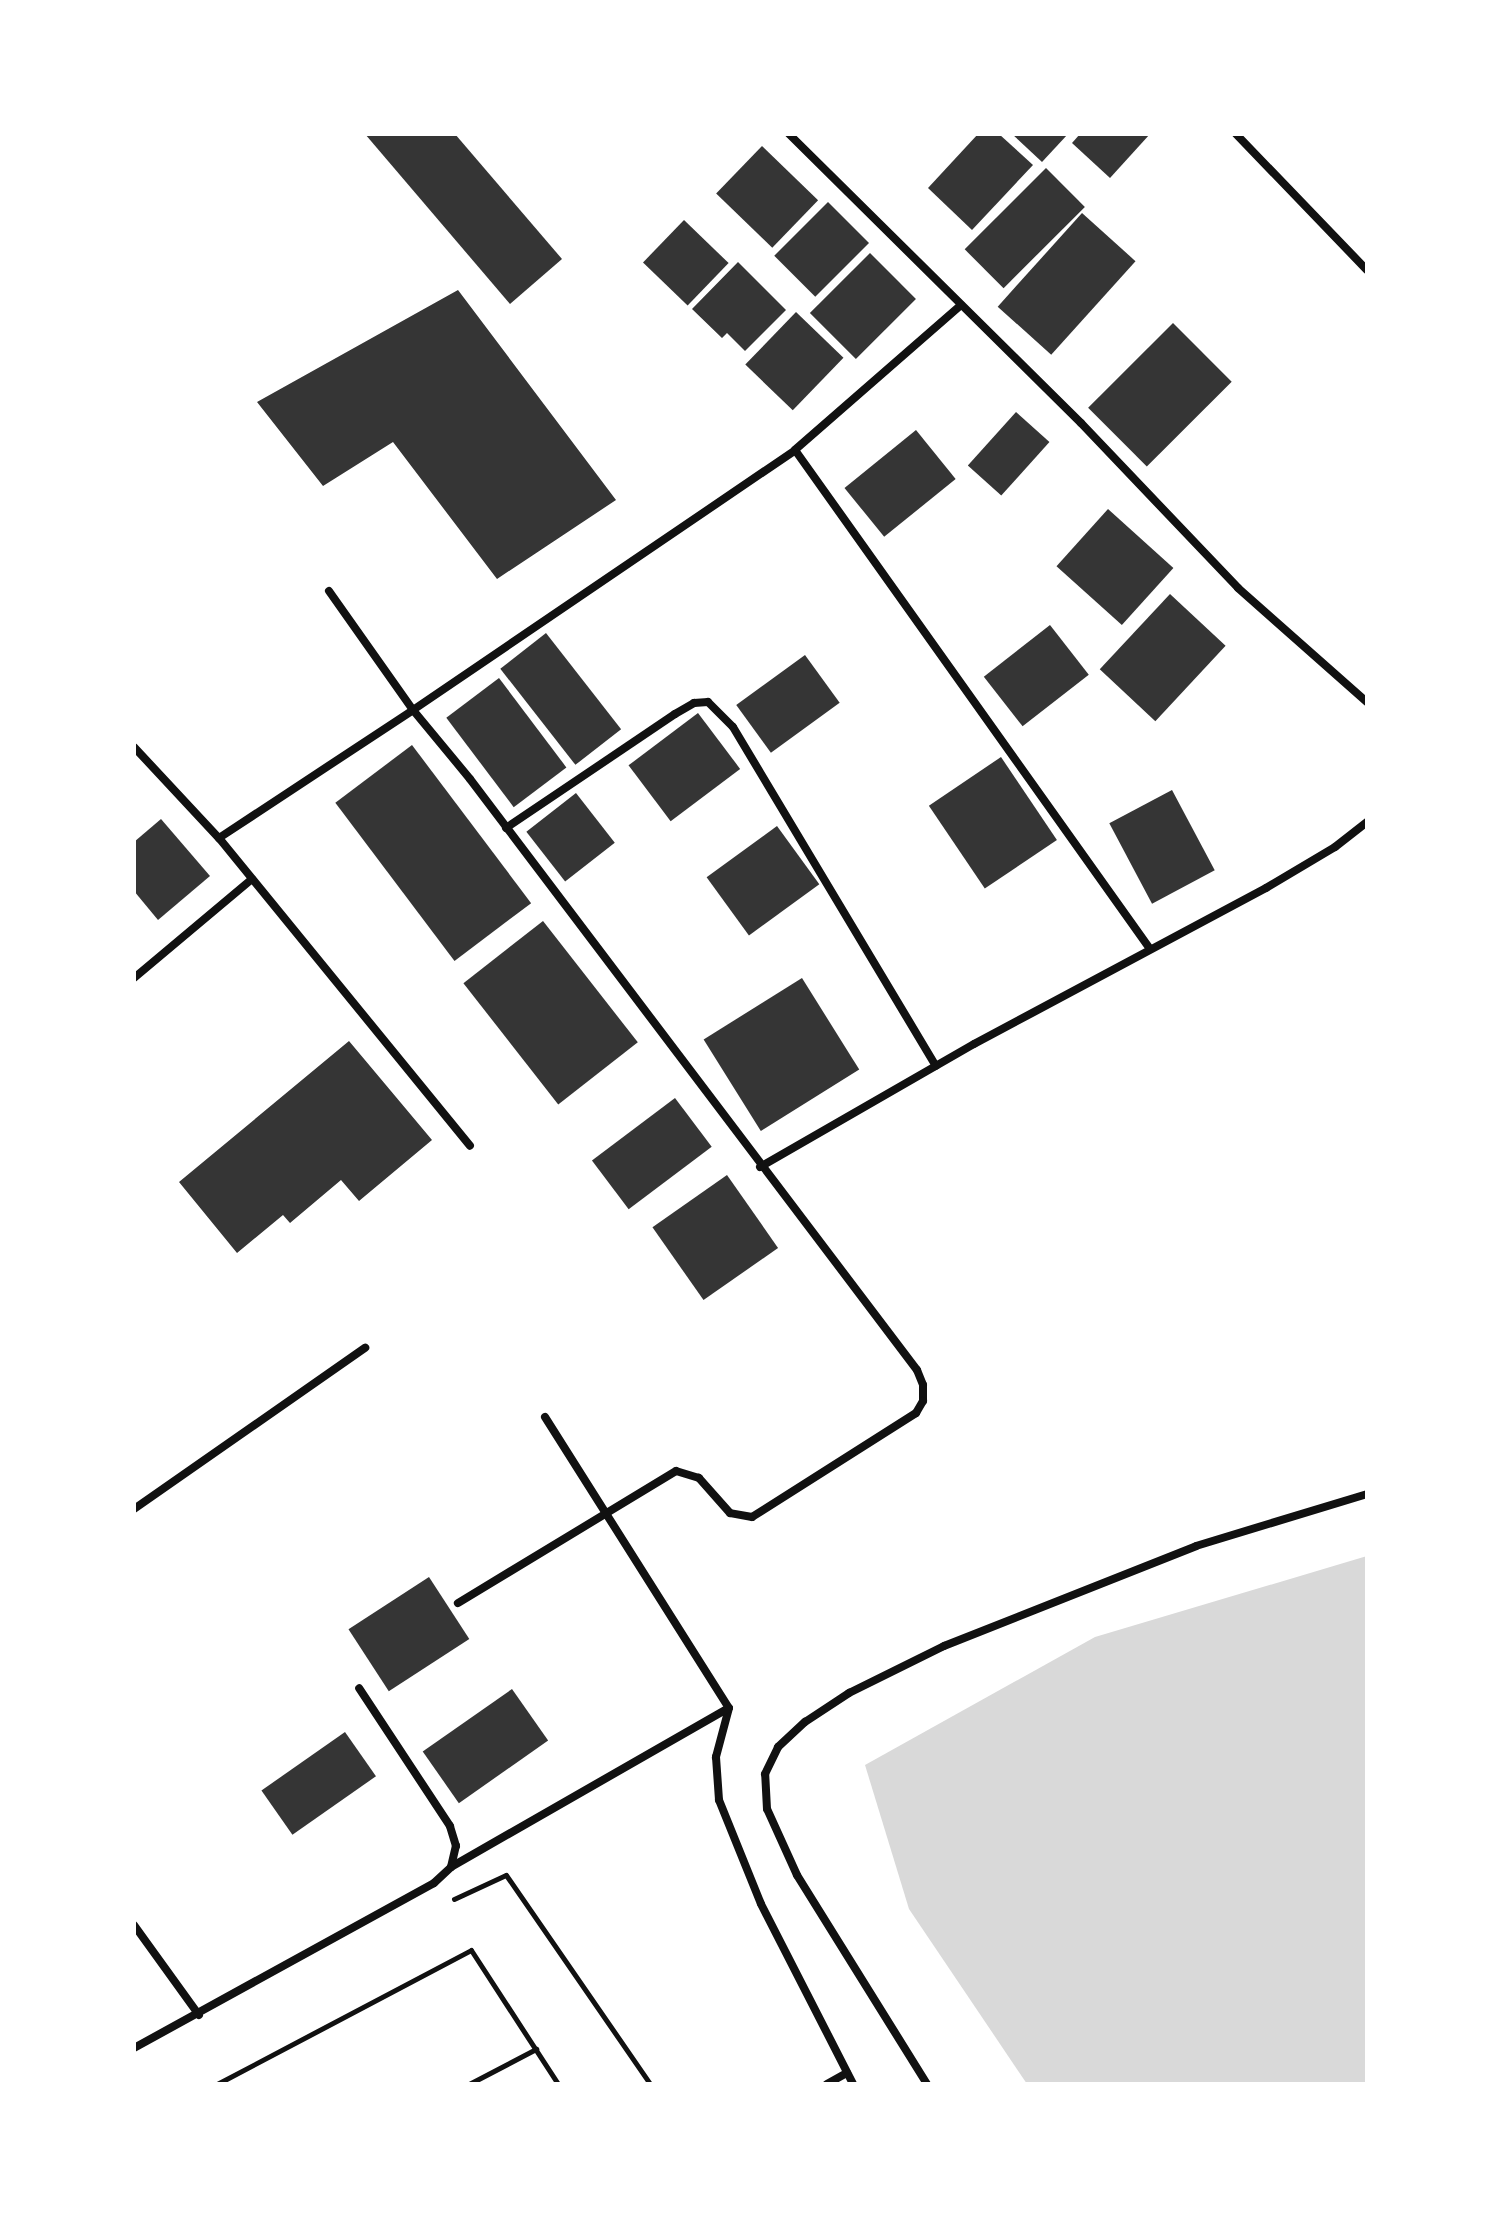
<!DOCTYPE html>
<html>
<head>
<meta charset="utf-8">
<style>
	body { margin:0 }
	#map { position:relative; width:1501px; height:2218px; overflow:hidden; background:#fff; font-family:Ubuntu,sans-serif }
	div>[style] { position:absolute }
	.water>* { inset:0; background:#d9d9d9 }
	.building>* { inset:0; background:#353535; transform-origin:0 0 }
	.path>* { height:5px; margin:-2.5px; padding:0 2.5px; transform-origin:2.5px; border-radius:2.5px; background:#111 }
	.minor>* { height:8px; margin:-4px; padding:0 4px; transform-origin:4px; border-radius:4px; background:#111 }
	span { translate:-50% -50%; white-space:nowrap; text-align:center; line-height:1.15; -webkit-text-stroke:6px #fff; paint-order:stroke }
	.frame { position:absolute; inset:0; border:136px solid #fff; pointer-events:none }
</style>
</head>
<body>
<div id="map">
	<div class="water">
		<div style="clip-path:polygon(1367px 1556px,1367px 2084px,1027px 2084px,909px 1909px,865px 1765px,1095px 1637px)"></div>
	</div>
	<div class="building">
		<div style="clip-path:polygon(365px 134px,455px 134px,562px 259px,510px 304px)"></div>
		<div style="clip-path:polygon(978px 134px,999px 134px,1033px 165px,972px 230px,928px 188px)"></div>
		<div style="clip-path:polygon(1012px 134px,1068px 134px,1042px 162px)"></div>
		<div style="clip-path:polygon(1080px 134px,1150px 134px,1110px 178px,1072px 143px)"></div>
		<div style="left:762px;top:146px;width:78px;height:66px;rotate:44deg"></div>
		<div style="left:1046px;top:168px;width:55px;height:115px;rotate:45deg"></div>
		<div style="left:828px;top:202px;width:58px;height:76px;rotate:45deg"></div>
		<div style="left:1082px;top:213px;width:72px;height:126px;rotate:42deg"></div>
		<div style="left:684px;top:220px;width:62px;height:59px;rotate:44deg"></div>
		<div style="left:870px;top:253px;width:65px;height:85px;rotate:45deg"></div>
		<div style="clip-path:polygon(738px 262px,786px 310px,745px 351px,727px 333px,722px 338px,692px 309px)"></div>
		<div style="clip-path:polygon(458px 290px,616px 500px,497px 579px,393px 442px,323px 486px,257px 402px)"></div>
		<div style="left:796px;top:312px;width:66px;height:73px;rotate:44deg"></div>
		<div style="left:1173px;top:323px;width:83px;height:120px;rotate:45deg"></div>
		<div style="left:1016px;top:412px;width:45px;height:72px;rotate:42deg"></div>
		<div style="left:916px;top:430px;width:63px;height:92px;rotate:51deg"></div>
		<div style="left:1108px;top:509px;width:88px;height:77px;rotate:42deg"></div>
		<div style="left:1170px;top:594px;width:76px;height:103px;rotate:43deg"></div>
		<div style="left:1050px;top:625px;width:63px;height:84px;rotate:52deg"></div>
		<div style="left:546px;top:633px;width:122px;height:58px;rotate:52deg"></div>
		<div style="left:805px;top:655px;width:59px;height:85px;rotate:54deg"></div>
		<div style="left:499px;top:678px;width:112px;height:66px;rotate:53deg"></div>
		<div style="left:698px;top:713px;width:70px;height:87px;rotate:53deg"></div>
		<div style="left:412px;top:745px;width:198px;height:96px;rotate:53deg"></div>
		<div style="left:1001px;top:757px;width:100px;height:87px;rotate:56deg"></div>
		<div style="left:1172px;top:790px;width:91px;height:71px;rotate:62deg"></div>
		<div style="left:576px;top:793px;width:63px;height:63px;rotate:52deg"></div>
		<div style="clip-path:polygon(161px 819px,210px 876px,158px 920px,134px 891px,134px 842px)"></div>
		<div style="left:777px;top:826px;width:72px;height:87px;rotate:54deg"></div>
		<div style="left:543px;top:921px;width:154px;height:101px;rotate:52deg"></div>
		<div style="left:802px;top:978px;width:108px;height:116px;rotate:58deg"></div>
		<div style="clip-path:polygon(349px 1041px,432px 1140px,359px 1201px,341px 1180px,290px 1223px,283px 1215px,237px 1253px,179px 1182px)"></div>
		<div style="left:675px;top:1098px;width:61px;height:104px;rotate:53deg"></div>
		<div style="left:727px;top:1175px;width:89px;height:91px;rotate:55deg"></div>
		<div style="left:429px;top:1577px;width:74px;height:96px;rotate:57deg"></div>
		<div style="left:512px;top:1689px;width:63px;height:109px;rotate:55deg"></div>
		<div style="left:345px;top:1732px;width:54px;height:102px;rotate:55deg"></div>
	</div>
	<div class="path">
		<div style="left:454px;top:1899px;width:57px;rotate:-24.8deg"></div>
		<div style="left:506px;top:1875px;width:254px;rotate:55.4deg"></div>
		<div style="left:217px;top:2084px;width:287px;rotate:-27.8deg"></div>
		<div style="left:471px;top:1950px;width:160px;rotate:57deg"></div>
		<div style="left:469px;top:2084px;width:76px;rotate:-27.6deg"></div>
	</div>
	<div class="minor">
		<div style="left:789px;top:134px;width:411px;rotate:44.7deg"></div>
		<div style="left:1081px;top:423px;width:228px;rotate:46.4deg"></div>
		<div style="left:1238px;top:588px;width:172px;rotate:41.5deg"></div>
		<div style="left:1236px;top:134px;width:189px;rotate:46.1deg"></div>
		<div style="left:961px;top:305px;width:220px;rotate:138.9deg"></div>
		<div style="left:795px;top:450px;width:612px;rotate:54.57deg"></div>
		<div style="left:329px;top:591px;width:146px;rotate:54.8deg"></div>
		<div style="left:413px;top:710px;width:462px;rotate:-34.2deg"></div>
		<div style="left:134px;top:747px;width:125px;rotate:47deg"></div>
		<div style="left:219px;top:838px;width:397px;rotate:50.8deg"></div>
		<div style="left:506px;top:828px;width:204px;rotate:-34deg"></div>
		<div style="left:675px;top:714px;width:22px;rotate:-30deg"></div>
		<div style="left:694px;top:703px;width:14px;rotate:-4deg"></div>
		<div style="left:708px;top:702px;width:35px;rotate:45deg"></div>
		<div style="left:733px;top:727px;width:395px;rotate:59.1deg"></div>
		<div style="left:219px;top:838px;width:232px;rotate:-33.4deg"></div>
		<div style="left:413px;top:710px;width:89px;rotate:50.4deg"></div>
		<div style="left:470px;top:779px;width:741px;rotate:52.9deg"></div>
		<div style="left:917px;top:1370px;width:16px;rotate:68deg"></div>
		<div style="left:923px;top:1385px;width:16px;rotate:90deg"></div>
		<div style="left:923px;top:1401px;width:14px;rotate:120deg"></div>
		<div style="left:916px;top:1413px;width:194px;rotate:147.6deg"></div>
		<div style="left:752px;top:1517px;width:22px;rotate:-170deg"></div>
		<div style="left:730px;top:1513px;width:47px;rotate:-131.5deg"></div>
		<div style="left:699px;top:1478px;width:24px;rotate:-163deg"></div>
		<div style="left:676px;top:1471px;width:255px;rotate:148.8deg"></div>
		<div style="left:134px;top:978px;width:154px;rotate:-40deg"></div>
		<div style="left:760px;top:1167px;width:247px;rotate:-29.9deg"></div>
		<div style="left:974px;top:1044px;width:331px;rotate:-28.1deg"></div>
		<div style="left:1266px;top:888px;width:80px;rotate:-30.7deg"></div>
		<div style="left:1335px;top:847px;width:41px;rotate:-38deg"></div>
		<div style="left:545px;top:1417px;width:344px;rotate:57.7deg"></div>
		<div style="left:729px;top:1708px;width:51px;rotate:104.9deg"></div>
		<div style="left:716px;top:1757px;width:43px;rotate:86deg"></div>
		<div style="left:719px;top:1800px;width:112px;rotate:68deg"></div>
		<div style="left:761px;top:1904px;width:202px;rotate:62.9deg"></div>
		<div style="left:134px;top:1509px;width:282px;rotate:-34.9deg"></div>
		<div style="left:451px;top:1867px;width:320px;rotate:-29.8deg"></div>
		<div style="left:134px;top:1925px;width:111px;rotate:54.2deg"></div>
		<div style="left:134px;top:2048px;width:342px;rotate:-28.8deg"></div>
		<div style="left:434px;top:1883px;width:23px;rotate:-43deg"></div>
		<div style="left:451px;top:1867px;width:22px;rotate:-77deg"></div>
		<div style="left:456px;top:1846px;width:21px;rotate:-107deg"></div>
		<div style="left:450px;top:1826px;width:165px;rotate:-123.4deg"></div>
		<div style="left:827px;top:2084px;width:23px;rotate:-29deg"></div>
		<div style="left:927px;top:2084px;width:246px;rotate:-121.9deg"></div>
		<div style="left:797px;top:1875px;width:72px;rotate:-114.4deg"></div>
		<div style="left:767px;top:1809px;width:35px;rotate:-93deg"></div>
		<div style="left:765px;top:1774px;width:30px;rotate:-64deg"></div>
		<div style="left:778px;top:1747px;width:37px;rotate:-43deg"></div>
		<div style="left:805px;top:1722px;width:53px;rotate:-33.4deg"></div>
		<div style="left:849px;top:1693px;width:106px;rotate:-26.3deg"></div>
		<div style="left:944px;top:1646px;width:271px;rotate:-21.6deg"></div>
		<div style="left:1196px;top:1546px;width:179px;rotate:-16.9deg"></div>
	</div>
	<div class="frame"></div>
</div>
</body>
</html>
